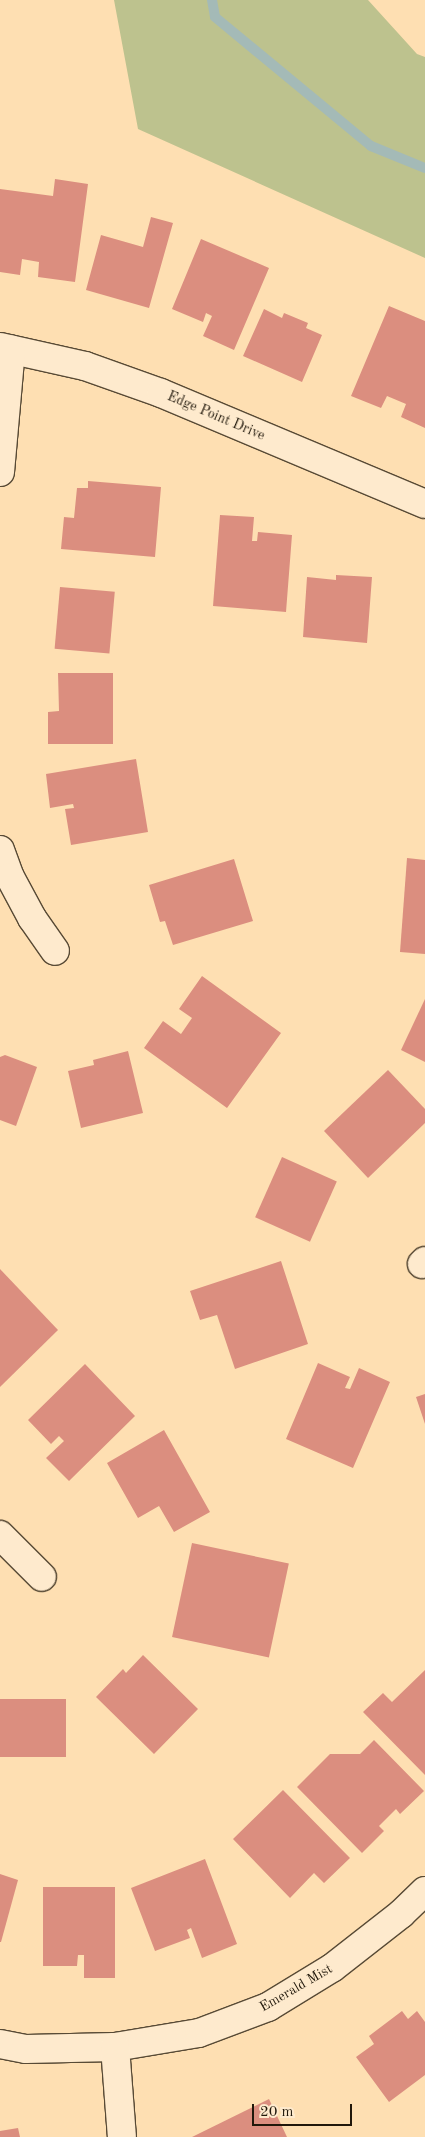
<!DOCTYPE html>
<html>
<head>
<meta charset="utf-8">
<style>
	body { margin:0 }
	#map { position:relative; width:425px; height:2137px; overflow:hidden; background:#fedfb2; font-family:"Old Standard TT",serif }
	div>[style] { position:absolute }
	.green>* { inset:0; background:#bdc28e }
	.stream>* { height:10px; margin:-5px; padding:0 5px; transform-origin:5px; border-radius:5px; background:#a4bab7 }
	.building>* { inset:0; background:#db8e7f; transform-origin:0 0 }
	.roads { filter:drop-shadow(1px 0 #584a35) drop-shadow(-1px 0 #584a35) drop-shadow(0 1px #584a35) drop-shadow(0 -1px #584a35) }
	.street>* { height:28px; margin:-14px; padding:0 14px; transform-origin:14px; border-radius:14px; background:#feeacd }
	span { translate:-50% -50%; white-space:nowrap; text-align:center; line-height:1.15; -webkit-text-stroke:4.5px #feeacd; paint-order:stroke }
	.street-label { font-size:14px; color:#21180b }
	.scale { position:absolute; left:252px; top:2104px; width:100px; height:22px; box-sizing:border-box; border:2px solid #21180b; border-top:0; padding-left:6px; font-size:15px; line-height:18px; white-space:nowrap; color:#21180b; -webkit-text-stroke:4px #feeacd; paint-order:stroke }
</style>
</head>
<body>
<div id="map">
	<div class="green">
		<div style="clip-path:polygon(114px 0,368px 0,417px 54px,425px 57px,425px 258px,138px 129px)"></div>
	</div>
	<div class="stream">
		<div style="left:212px;top:0;width:17px;rotate:80deg"></div>
		<div style="left:215px;top:17px;width:202px;rotate:39.6deg"></div>
		<div style="left:371px;top:146px;width:58px;rotate:22.2deg"></div>
	</div>
	<div class="building">
		<div style="clip-path:polygon(55px 179px,88px 184px,75px 282px,38px 277px,39px 262px,22px 259px,20px 275px,0 272px,0 189px,53px 196px)"></div>
		<div style="clip-path:polygon(151px 217px,173px 223px,149px 308px,86px 290px,101px 235px,143px 247px)"></div>
		<div style="clip-path:polygon(201px 239px,269px 268px,234px 350px,203px 336px,212px 316px,206px 313px,203px 322px,172px 309px)"></div>
		<div style="clip-path:polygon(389px 306px,425px 321px,425px 428px,401px 417px,406px 404px,387px 396px,381px 408px,351px 396px)"></div>
		<div style="clip-path:polygon(264px 309px,282px 318px,284px 313px,308px 323px,306px 328px,322px 335px,302px 382px,243px 356px)"></div>
		<div style="clip-path:polygon(88px 481px,161px 487px,155px 557px,61px 549px,64px 517px,74px 518px,77px 488px,88px 488px)"></div>
		<div style="clip-path:polygon(220px 515px,254px 517px,252px 541px,257px 541px,258px 532px,292px 535px,286px 612px,213px 606px)"></div>
		<div style="clip-path:polygon(336px 575px,372px 577px,367px 643px,303px 637px,307px 577px,336px 580px)"></div>
		<div style="left:60px;top:587px;width:55px;height:62px;rotate:5deg"></div>
		<div style="clip-path:polygon(58px 673px,113px 673px,113px 744px,48px 744px,48px 712px,59px 711px)"></div>
		<div style="clip-path:polygon(136px 759px,148px 832px,71px 845px,65px 809px,74px 808px,73px 804px,50px 808px,46px 774px)"></div>
		<div style="clip-path:polygon(407px 858px,425px 860px,425px 954px,400px 952px)"></div>
		<div style="clip-path:polygon(234px 859px,253px 921px,173px 945px,165px 921px,160px 922px,149px 885px)"></div>
		<div style="clip-path:polygon(202px 976px,281px 1033px,227px 1108px,144px 1048px,163px 1021px,181px 1034px,192px 1018px,179px 1009px)"></div>
		<div style="clip-path:polygon(425px 999px,425px 1062px,401px 1050px)"></div>
		<div style="clip-path:polygon(128px 1051px,143px 1113px,81px 1128px,68px 1071px,94px 1065px,93px 1060px)"></div>
		<div style="clip-path:polygon(5px 1055px,37px 1067px,16px 1126px,0 1120px,0 1057px)"></div>
		<div style="clip-path:polygon(388px 1070px,425px 1109px,425px 1123px,368px 1178px,324px 1131px)"></div>
		<div style="left:282px;top:1157px;width:60px;height:66px;rotate:24deg"></div>
		<div style="clip-path:polygon(281px 1261px,308px 1344px,235px 1369px,217px 1315px,200px 1320px,190px 1291px)"></div>
		<div style="clip-path:polygon(0 1269px,58px 1330px,0 1387px)"></div>
		<div style="clip-path:polygon(318px 1363px,350px 1377px,345px 1388px,350px 1389px,359px 1368px,390px 1382px,353px 1468px,286px 1439px)"></div>
		<div style="clip-path:polygon(85px 1364px,135px 1416px,69px 1481px,46px 1458px,64px 1441px,59px 1436px,51px 1444px,28px 1420px)"></div>
		<div style="clip-path:polygon(425px 1394px,425px 1424px,416px 1397px)"></div>
		<div style="clip-path:polygon(164px 1430px,210px 1512px,174px 1532px,159px 1506px,138px 1518px,107px 1463px)"></div>
		<div style="left:192px;top:1543px;width:99px;height:96px;rotate:12deg"></div>
		<div style="clip-path:polygon(143px 1655px,198px 1709px,154px 1754px,96px 1697px,123px 1669px,126px 1673px)"></div>
		<div style="clip-path:polygon(425px 1670px,425px 1775px,363px 1712px,383px 1693px,392px 1702px)"></div>
		<div style="left:0;top:1699px;width:66px;height:58px"></div>
		<div style="clip-path:polygon(374px 1740px,424px 1791px,400px 1814px,396px 1809px,379px 1826px,384px 1831px,362px 1853px,297px 1787px,330px 1754px,360px 1754px)"></div>
		<div style="clip-path:polygon(283px 1790px,350px 1858px,324px 1883px,314px 1873px,290px 1898px,233px 1839px)"></div>
		<div style="clip-path:polygon(205px 1859px,237px 1944px,202px 1958px,191px 1928px,187px 1930px,190px 1938px,155px 1951px,131px 1888px)"></div>
		<div style="clip-path:polygon(0 1874px,18px 1880px,1px 1942px,0 1942px)"></div>
		<div style="clip-path:polygon(43px 1887px,115px 1887px,115px 1978px,84px 1978px,84px 1955px,78px 1955px,77px 1966px,43px 1966px)"></div>
		<div style="clip-path:polygon(402px 2011px,408px 2019px,417px 2011px,425px 2022px,425px 2075px,389px 2102px,356px 2057px,374px 2044px,369px 2036px)"></div>
		<div style="clip-path:polygon(269px 2099px,287px 2137px,192px 2137px)"></div>
		<div style="clip-path:polygon(18px 2128px,20px 2137px,0 2137px,0 2131px)"></div>
	</div>
	<div class="roads">
		<div class="street">
			<div style="left:0;top:347px;width:87px;rotate:12.6deg"></div>
			<div style="left:85px;top:366px;width:81px;rotate:19.6deg"></div>
			<div style="left:161px;top:393px;width:286px;rotate:22.8deg"></div>
			<div style="left:0;top:472px;width:123px;rotate:-84.9deg"></div>
			<div style="left:0;top:850px;width:29px;rotate:70deg"></div>
			<div style="left:10px;top:877px;width:47px;rotate:61.8deg"></div>
			<div style="left:32px;top:918px;width:40px;rotate:55.1deg"></div>
			<div style="left:422px;top:1264px;width:4px;rotate:-45deg"></div>
			<div style="left:0;top:1535px;width:59px;rotate:45deg"></div>
			<div style="left:0;top:2044px;width:26px;rotate:11deg"></div>
			<div style="left:26px;top:2049px;width:89px;rotate:-1.3deg"></div>
			<div style="left:115px;top:2047px;width:85px;rotate:-9.5deg"></div>
			<div style="left:199px;top:2033px;width:74px;rotate:-20.6deg"></div>
			<div style="left:268px;top:2007px;width:75px;rotate:-31.4deg"></div>
			<div style="left:332px;top:1968px;width:88px;rotate:-38deg"></div>
			<div style="left:401px;top:1914px;width:33px;rotate:-44deg"></div>
			<div style="left:115px;top:2047px;width:90px;rotate:85.6deg"></div>
		</div>
	</div>
	<div class="street-label">
		<span style="left:216px;top:416px;rotate:23deg">Edge Point Drive</span>
		<span style="left:296px;top:1988px;rotate:-30deg">Emerald Mist</span>
	</div>
	<div class="scale">20 m</div>
</div>
</body>
</html>
